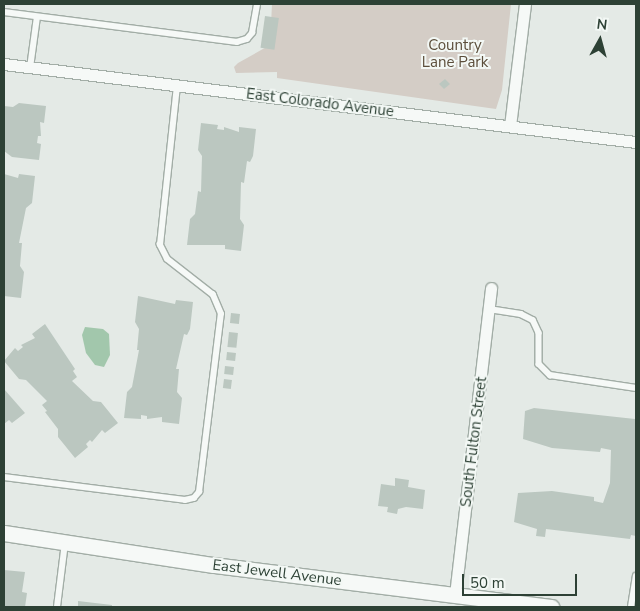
<!DOCTYPE html>
<html>
<head>
<meta charset="utf-8">
<style>
	body { margin:0 }
	#map { position:relative; width:640px; height:611px; overflow:hidden; background:#e4eae6; font-family:"Nunito Sans",sans-serif }
	div>[style] { position:absolute }
	.green>* { inset:0; background:#d4cdc6 }
	.water>* { inset:0; background:#a2c7ac }
	.building>* { inset:0; background:#bbc7c0; transform-origin:0 0 }
	.roads { filter:drop-shadow(1px 0 #a2ada6) drop-shadow(-1px 0 #a2ada6) drop-shadow(0 1px #a2ada6) drop-shadow(0 -1px #a2ada6) }
	.service>* { height:5.5px; margin:-2.75px; padding:0 2.75px; transform-origin:2.75px; border-radius:2.75px; background:#f6f9f7 }
	.minor>* { height:11px; margin:-5.5px; padding:0 5.5px; transform-origin:5.5px; border-radius:5.5px; background:#f6f9f7 }
	.tertiary>* { height:15px; margin:-7.5px; padding:0 7.5px; transform-origin:7.5px; border-radius:7.5px; background:#f6f9f7 }
	span { translate:-50% -50%; white-space:nowrap; text-align:center; line-height:1.15; -webkit-text-stroke:4px #f3f8f5; paint-order:stroke }
	.park-label { font-size:15px; color:#5c4e3b }
	.street-label { font-size:15px; color:#2d4135 }
	.frame { position:absolute; inset:0; border:5px solid #2d4135; pointer-events:none }
	.north { position:absolute; left:575px; top:15px; width:50px; height:50px; -webkit-text-stroke:4px #f3f8f5; paint-order:stroke; rotate:7deg; font-size:14px; font-weight:700; line-height:20px; text-align:center; color:#2d4135 }
	.north::after { content:''; display:block; margin:auto; width:18px; height:22px; background:#2d4135; clip-path:polygon(50% 0,100% 100%,50% 72%,0 100%) }
	.scale { position:absolute; left:462px; top:574px; width:115px; height:22px; box-sizing:border-box; border:2px solid #2d4135; border-top:0; padding-left:6px; font-size:15px; line-height:18px; white-space:nowrap; color:#2d4135; -webkit-text-stroke:4px #f3f8f5; paint-order:stroke }
</style>
</head>
<body>
<div id="map">
	<div class="green">
		<div style="clip-path:polygon(272px 4px,511px 4px,502px 90px,496px 109px,277px 78px,277px 72px,236px 73px,234px 67px,238px 63px,270px 45px)"></div>
	</div>
	<div class="water">
		<div style="clip-path:polygon(85px 327px,103px 329px,109px 334px,110px 355px,104px 367px,95px 365px,86px 353px,82px 335px)"></div>
	</div>
	<div class="building">
		<div style="left:265px;top:16px;width:14px;height:32px;rotate:8deg"></div>
		<div style="clip-path:polygon(445px 79px,450px 84px,444px 89px,439px 84px)"></div>
		<div style="clip-path:polygon(19px 103px,46px 106px,44px 123px,40px 122px,41px 136px,38px 136px,37px 143px,41px 144px,39px 160px,12px 157px,4px 151px,4px 106px,13px 107px)"></div>
		<div style="clip-path:polygon(201px 123px,218px 125px,217px 129px,224px 130px,224px 127px,239px 132px,239px 127px,256px 129px,253px 156px,250px 162px,247px 161px,244px 183px,241px 182px,240px 219px,244px 225px,241px 251px,225px 249px,225px 245px,187px 245px,190px 219px,195px 214px,198px 191px,201px 192px,202px 156px,198px 150px)"></div>
		<div style="clip-path:polygon(4px 174px,18px 178px,19px 174px,35px 176px,32px 203px,26px 208px,19px 243px,22px 243px,20px 266px,24px 272px,21px 298px,4px 296px)"></div>
		<div style="clip-path:polygon(138px 296px,175px 304px,176px 300px,193px 302px,190px 329px,187px 335px,184px 334px,176px 369px,179px 369px,177px 392px,182px 398px,179px 424px,162px 422px,162px 417px,147px 419px,147px 416px,141px 415px,141px 419px,124px 418px,127px 392px,132px 387px,139px 350px,137px 350px,139px 329px,135px 322px)"></div>
		<div style="left:231px;top:313px;width:9px;height:10px;rotate:6deg"></div>
		<div style="clip-path:polygon(45px 324px,75px 369px,73px 371px,77px 377px,72px 381px,93px 401px,101px 402px,118px 423px,105px 433px,102px 430px,92px 442px,90px 440px,86px 444px,88px 447px,75px 458px,58px 437px,58px 429px,45px 412px,47px 411px,42px 405px,47px 401px,26px 380px,19px 379px,4px 361px,15px 348px,18px 351px,23px 347px,21px 345px,35px 338px,32px 334px)"></div>
		<div style="left:229px;top:332px;width:9px;height:15px;rotate:6deg"></div>
		<div style="left:227px;top:352px;width:9px;height:8px;rotate:6deg"></div>
		<div style="left:225px;top:366px;width:9px;height:8px;rotate:6deg"></div>
		<div style="left:224px;top:379px;width:8px;height:9px;rotate:7deg"></div>
		<div style="clip-path:polygon(4px 389px,25px 413px,12px 423px,9px 420px,4px 424px)"></div>
		<div style="clip-path:polygon(534px 408px,635px 419px,636px 536px,631px 535px,630px 539px,546px 529px,545px 537px,536px 536px,537px 529px,514px 522px,518px 493px,552px 491px,594px 497px,594px 501px,603px 503px,610px 483px,611px 450px,601px 448px,600px 452px,552px 448px,523px 439px,525px 411px)"></div>
		<div style="clip-path:polygon(395px 478px,409px 480px,408px 487px,425px 490px,423px 509px,406px 507px,398px 509px,397px 514px,387px 512px,388px 507px,378px 506px,381px 484px,395px 486px)"></div>
		<div style="clip-path:polygon(4px 570px,25px 572px,22px 592px,27px 593px,25px 607px,4px 607px)"></div>
		<div style="clip-path:polygon(78px 601px,112px 605px,112px 607px,78px 607px)"></div>
	</div>
	<div class="roads">
		<div class="service">
			<div style="left:4px;top:12px;width:235px;rotate:7.3deg"></div>
			<div style="left:237px;top:42px;width:10px;rotate:-17deg"></div>
			<div style="left:247px;top:39px;width:8px;rotate:-50deg"></div>
			<div style="left:252px;top:33px;width:29px;rotate:-80deg"></div>
			<div style="left:30px;top:68px;width:51px;rotate:-82.2deg"></div>
			<div style="left:489px;top:309px;width:32px;rotate:9deg"></div>
			<div style="left:521px;top:314px;width:13px;rotate:27deg"></div>
			<div style="left:533px;top:320px;width:14px;rotate:65deg"></div>
			<div style="left:539px;top:333px;width:31px;rotate:90deg"></div>
			<div style="left:539px;top:364px;width:16px;rotate:45deg"></div>
			<div style="left:550px;top:375px;width:87px;rotate:8.6deg"></div>
			<div style="left:4px;top:477px;width:182px;rotate:7.2deg"></div>
			<div style="left:185px;top:500px;width:9px;rotate:-13deg"></div>
			<div style="left:194px;top:498px;width:8px;rotate:-50deg"></div>
			<div style="left:199px;top:492px;width:179px;rotate:-83deg"></div>
			<div style="left:221px;top:314px;width:21px;rotate:-113deg"></div>
			<div style="left:213px;top:295px;width:58px;rotate:-142deg"></div>
			<div style="left:167px;top:259px;width:16px;rotate:-117deg"></div>
			<div style="left:160px;top:245px;width:160px;rotate:-83.9deg"></div>
			<div style="left:57px;top:607px;width:64px;rotate:-82.9deg"></div>
			<div style="left:631px;top:607px;width:31px;rotate:-81deg"></div>
		</div>
		<div class="minor">
			<div style="left:4px;top:64px;width:637px;rotate:7.04deg"></div>
			<div style="left:510px;top:126px;width:123px;rotate:-83deg"></div>
			<div style="left:455px;top:595px;width:309px;rotate:-83.3deg"></div>
		</div>
		<div class="tertiary">
			<div style="left:4px;top:533px;width:212px;rotate:8.7deg"></div>
			<div style="left:214px;top:565px;width:340px;rotate:7.1deg"></div>
		</div>
	</div>
	<div class="park-label">
		<span style="left:455px;top:54px">Country<br>Lane Park</span>
	</div>
	<div class="street-label">
		<span style="left:320px;top:103px;rotate:7deg">East Colorado Avenue</span>
		<span style="left:474px;top:442px;rotate:-83deg">South Fulton Street</span>
		<span style="left:277px;top:573px;rotate:7deg">East Jewell Avenue</span>
	</div>
	<div class="frame"></div>
	<div class="north">N</div>
	<div class="scale">50 m</div>
</div>
</body>
</html>
